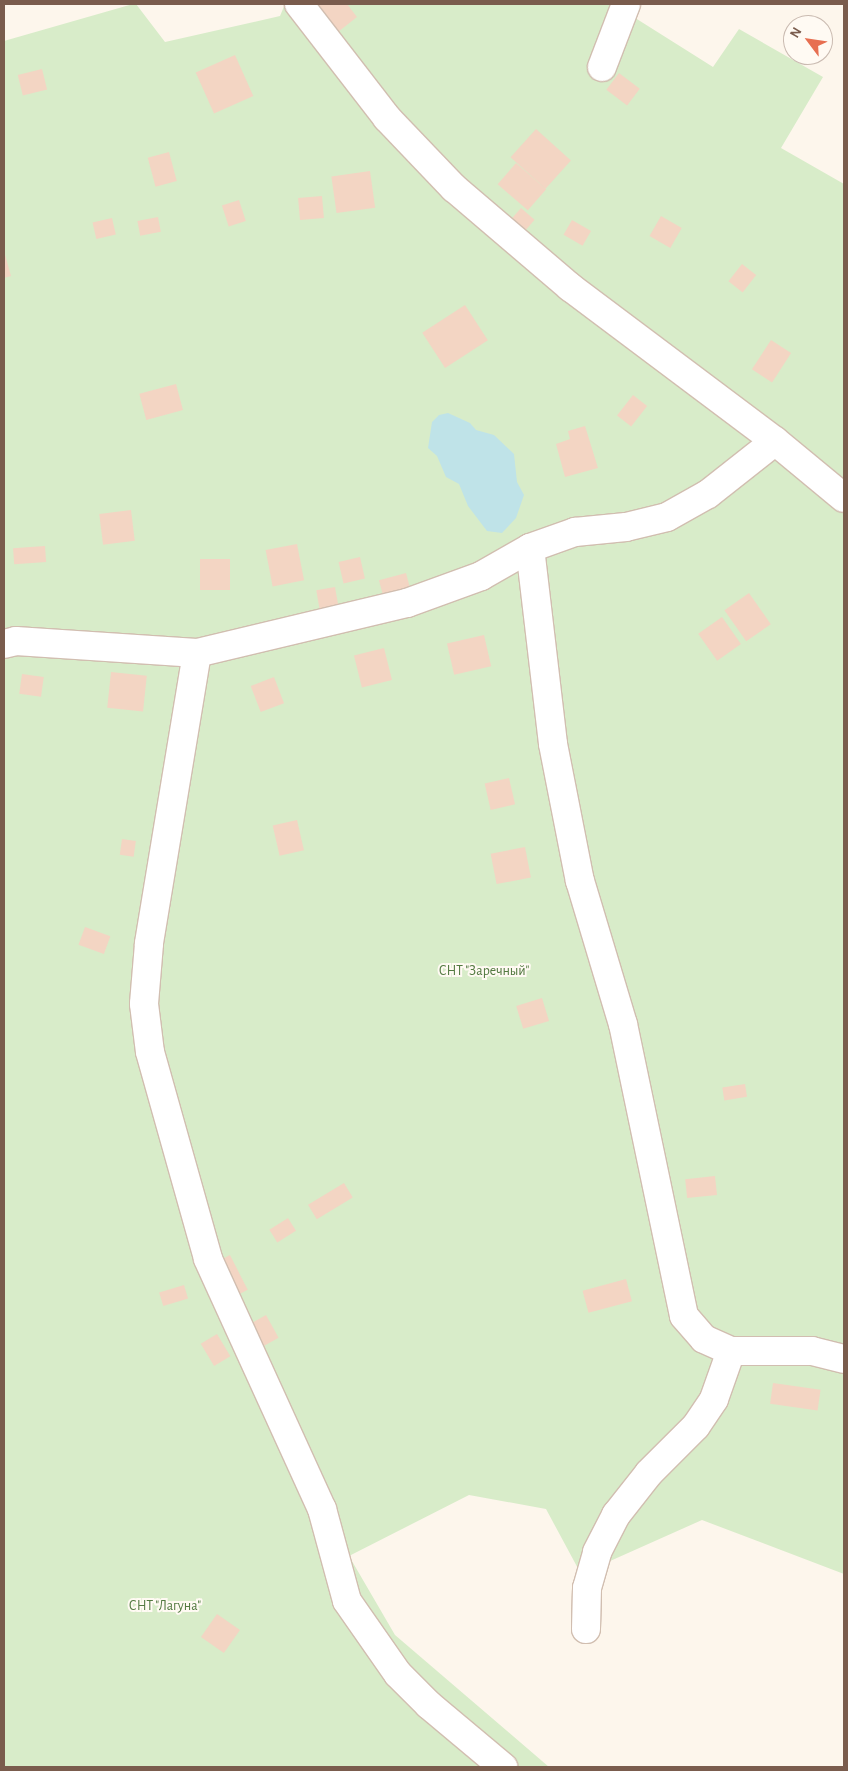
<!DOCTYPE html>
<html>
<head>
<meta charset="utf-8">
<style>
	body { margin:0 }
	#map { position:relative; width:848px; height:1771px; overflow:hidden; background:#fdf6ec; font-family:"Alegreya Sans",sans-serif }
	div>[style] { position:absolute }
	.green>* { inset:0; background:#d8ecc9 }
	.water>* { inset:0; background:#bfe3e8 }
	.building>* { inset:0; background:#f3d5c3; transform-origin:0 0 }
	.roads { filter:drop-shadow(1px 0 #d1beb0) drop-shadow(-1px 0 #d1beb0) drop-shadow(0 1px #d1beb0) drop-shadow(0 -1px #d1beb0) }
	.minor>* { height:28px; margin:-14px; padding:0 14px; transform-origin:14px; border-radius:14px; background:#fff }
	span { translate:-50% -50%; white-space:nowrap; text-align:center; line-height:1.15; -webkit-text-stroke:4px #fffaf3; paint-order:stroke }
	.park-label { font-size:14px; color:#537a41 }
	.frame { position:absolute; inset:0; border:5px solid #7a5c4d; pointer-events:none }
	.north { position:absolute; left:783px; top:15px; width:50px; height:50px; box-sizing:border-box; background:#fffaf3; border:1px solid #cabbb1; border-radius:50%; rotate:301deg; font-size:14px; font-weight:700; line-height:20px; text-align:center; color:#7a5c4d }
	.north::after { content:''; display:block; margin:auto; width:18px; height:22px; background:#e76f51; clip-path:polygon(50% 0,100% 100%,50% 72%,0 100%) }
</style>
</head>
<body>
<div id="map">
	<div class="green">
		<div style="clip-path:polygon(133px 4px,136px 4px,165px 42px,280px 16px,285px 4px,613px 4px,713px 67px,739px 29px,823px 77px,781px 148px,844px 184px,844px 1574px,702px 1520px,581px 1574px,546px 1509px,469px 1495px,349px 1556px,395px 1635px,549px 1767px,4px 1767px,4px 41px)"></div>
	</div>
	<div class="water">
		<div style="clip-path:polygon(448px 413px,470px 423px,476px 430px,494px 435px,514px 454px,517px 482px,524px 495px,516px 518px,502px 533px,487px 531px,468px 506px,459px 484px,446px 477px,437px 456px,428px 448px,432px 422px,439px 415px)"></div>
	</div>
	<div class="building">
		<div style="clip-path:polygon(317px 4px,347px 4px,357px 17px,338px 32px)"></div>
		<div style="left:235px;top:55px;width:45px;height:43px;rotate:66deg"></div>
		<div style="left:42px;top:69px;width:21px;height:25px;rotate:76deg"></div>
		<div style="left:619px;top:73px;width:26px;height:21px;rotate:37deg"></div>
		<div style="left:536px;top:129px;width:47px;height:38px;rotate:42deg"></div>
		<div style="left:169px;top:152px;width:30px;height:22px;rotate:75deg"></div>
		<div style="left:516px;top:163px;width:40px;height:28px;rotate:41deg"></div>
		<div style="left:370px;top:171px;width:37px;height:39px;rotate:82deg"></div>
		<div style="left:322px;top:196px;width:22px;height:24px;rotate:85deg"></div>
		<div style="left:239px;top:200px;width:22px;height:18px;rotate:72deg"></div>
		<div style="left:521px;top:208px;width:18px;height:16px;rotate:41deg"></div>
		<div style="left:661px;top:216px;width:24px;height:23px;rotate:30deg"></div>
		<div style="left:158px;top:217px;width:15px;height:21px;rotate:79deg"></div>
		<div style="left:112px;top:218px;width:17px;height:20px;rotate:77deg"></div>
		<div style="left:572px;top:220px;width:22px;height:17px;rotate:30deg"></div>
		<div style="clip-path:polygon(4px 251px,11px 276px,4px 278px)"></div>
		<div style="left:742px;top:264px;width:18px;height:22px;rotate:38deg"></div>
		<div style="left:465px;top:305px;width:42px;height:51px;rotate:57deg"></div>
		<div style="left:771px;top:340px;width:24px;height:35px;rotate:33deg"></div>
		<div style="left:176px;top:384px;width:27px;height:38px;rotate:75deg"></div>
		<div style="left:633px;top:395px;width:18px;height:26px;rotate:38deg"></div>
		<div style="clip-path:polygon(585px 426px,598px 468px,565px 477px,556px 444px,570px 439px,568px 431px)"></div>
		<div style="left:131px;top:510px;width:31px;height:32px;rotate:83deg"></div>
		<div style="left:297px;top:544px;width:37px;height:32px;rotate:79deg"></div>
		<div style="left:45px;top:546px;width:16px;height:32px;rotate:86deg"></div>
		<div style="left:360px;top:557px;width:22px;height:22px;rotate:77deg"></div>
		<div style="left:200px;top:559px;width:30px;height:31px"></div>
		<div style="left:406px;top:573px;width:20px;height:28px;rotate:75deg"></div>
		<div style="left:335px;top:587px;width:23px;height:19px;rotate:80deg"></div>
		<div style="left:749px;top:593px;width:38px;height:30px;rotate:55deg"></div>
		<div style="left:722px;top:617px;width:33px;height:29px;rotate:55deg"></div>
		<div style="left:484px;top:635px;width:32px;height:38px;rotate:77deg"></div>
		<div style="left:384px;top:648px;width:33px;height:31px;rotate:76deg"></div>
		<div style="left:111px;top:672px;width:36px;height:36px;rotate:6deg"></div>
		<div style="left:22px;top:674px;width:22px;height:20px;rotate:8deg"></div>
		<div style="left:274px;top:677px;width:28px;height:25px;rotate:69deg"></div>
		<div style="left:509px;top:778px;width:27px;height:25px;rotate:77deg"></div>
		<div style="left:297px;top:820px;width:31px;height:25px;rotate:77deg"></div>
		<div style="left:122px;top:839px;width:14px;height:16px;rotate:8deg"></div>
		<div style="left:525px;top:847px;width:31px;height:35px;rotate:79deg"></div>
		<div style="left:85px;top:927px;width:27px;height:19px;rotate:20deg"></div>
		<div style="left:542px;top:998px;width:24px;height:27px;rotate:73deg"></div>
		<div style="left:745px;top:1084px;width:13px;height:23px;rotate:81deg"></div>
		<div style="left:715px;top:1176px;width:19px;height:30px;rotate:84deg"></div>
		<div style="left:344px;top:1183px;width:17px;height:42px;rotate:59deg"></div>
		<div style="left:288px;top:1218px;width:15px;height:22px;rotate:58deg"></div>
		<div style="left:230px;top:1255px;width:39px;height:13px;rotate:63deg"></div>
		<div style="left:626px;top:1279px;width:23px;height:45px;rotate:75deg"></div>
		<div style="left:184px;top:1285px;width:14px;height:26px;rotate:73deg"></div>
		<div style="left:266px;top:1315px;width:26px;height:19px;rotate:61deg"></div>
		<div style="left:217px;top:1334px;width:26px;height:19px;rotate:59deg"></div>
		<div style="left:773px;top:1383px;width:48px;height:21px;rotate:8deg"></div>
		<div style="left:217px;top:1614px;width:28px;height:28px;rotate:35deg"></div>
	</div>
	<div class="roads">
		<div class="minor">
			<div style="left:299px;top:4px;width:144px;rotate:52.3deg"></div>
			<div style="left:387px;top:118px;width:97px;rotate:46.3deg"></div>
			<div style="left:454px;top:188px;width:153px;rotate:40.5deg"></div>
			<div style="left:570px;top:287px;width:256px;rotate:36.9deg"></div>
			<div style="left:775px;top:441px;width:89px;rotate:39.6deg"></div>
			<div style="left:602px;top:67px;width:67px;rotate:-69.1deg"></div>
			<div style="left:530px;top:548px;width:197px;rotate:83.3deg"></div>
			<div style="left:553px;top:744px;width:140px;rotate:78.9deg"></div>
			<div style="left:580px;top:881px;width:149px;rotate:73.3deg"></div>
			<div style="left:623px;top:1024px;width:298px;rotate:78.2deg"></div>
			<div style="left:684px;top:1316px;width:30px;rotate:49deg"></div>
			<div style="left:704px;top:1339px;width:30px;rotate:24deg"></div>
			<div style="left:731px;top:1351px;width:81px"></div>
			<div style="left:812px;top:1351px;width:33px;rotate:14deg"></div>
			<div style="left:4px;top:644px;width:12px;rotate:-14deg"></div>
			<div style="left:16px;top:641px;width:181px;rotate:3.8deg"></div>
			<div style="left:197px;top:653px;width:216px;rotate:-13.4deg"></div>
			<div style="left:407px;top:603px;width:79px;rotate:-20deg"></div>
			<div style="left:481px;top:576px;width:56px;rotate:-29.7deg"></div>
			<div style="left:530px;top:548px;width:48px;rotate:-19.6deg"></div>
			<div style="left:575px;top:532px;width:51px;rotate:-5.6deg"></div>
			<div style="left:626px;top:527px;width:42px;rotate:-13.7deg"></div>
			<div style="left:667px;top:517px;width:47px;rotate:-29.3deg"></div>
			<div style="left:708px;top:494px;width:85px;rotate:-38.3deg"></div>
			<div style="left:197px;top:653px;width:295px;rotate:99.4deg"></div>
			<div style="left:149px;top:944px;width:60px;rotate:94.8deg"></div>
			<div style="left:144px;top:1004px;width:48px;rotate:82.9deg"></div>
			<div style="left:150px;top:1052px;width:215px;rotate:74.3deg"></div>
			<div style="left:208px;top:1259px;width:275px;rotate:65.5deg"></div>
			<div style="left:322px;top:1509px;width:95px;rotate:74.8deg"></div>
			<div style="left:347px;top:1601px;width:89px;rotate:55.1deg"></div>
			<div style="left:398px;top:1674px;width:44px;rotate:45deg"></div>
			<div style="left:429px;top:1705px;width:97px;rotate:40deg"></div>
			<div style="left:586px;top:1629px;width:41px;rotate:-88.6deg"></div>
			<div style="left:587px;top:1588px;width:37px;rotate:-74deg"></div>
			<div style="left:597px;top:1552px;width:42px;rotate:-62.8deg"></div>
			<div style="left:616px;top:1515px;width:53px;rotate:-51.8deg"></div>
			<div style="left:649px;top:1473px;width:66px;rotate:-45deg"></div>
			<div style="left:696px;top:1426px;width:32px;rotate:-56deg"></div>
			<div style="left:714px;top:1399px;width:51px;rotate:-70.5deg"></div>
		</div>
	</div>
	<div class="park-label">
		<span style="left:484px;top:971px">СНТ "Заречный"</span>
		<span style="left:165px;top:1606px">СНТ "Лагуна"</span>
	</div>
	<div class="frame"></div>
	<div class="north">N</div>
</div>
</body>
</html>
